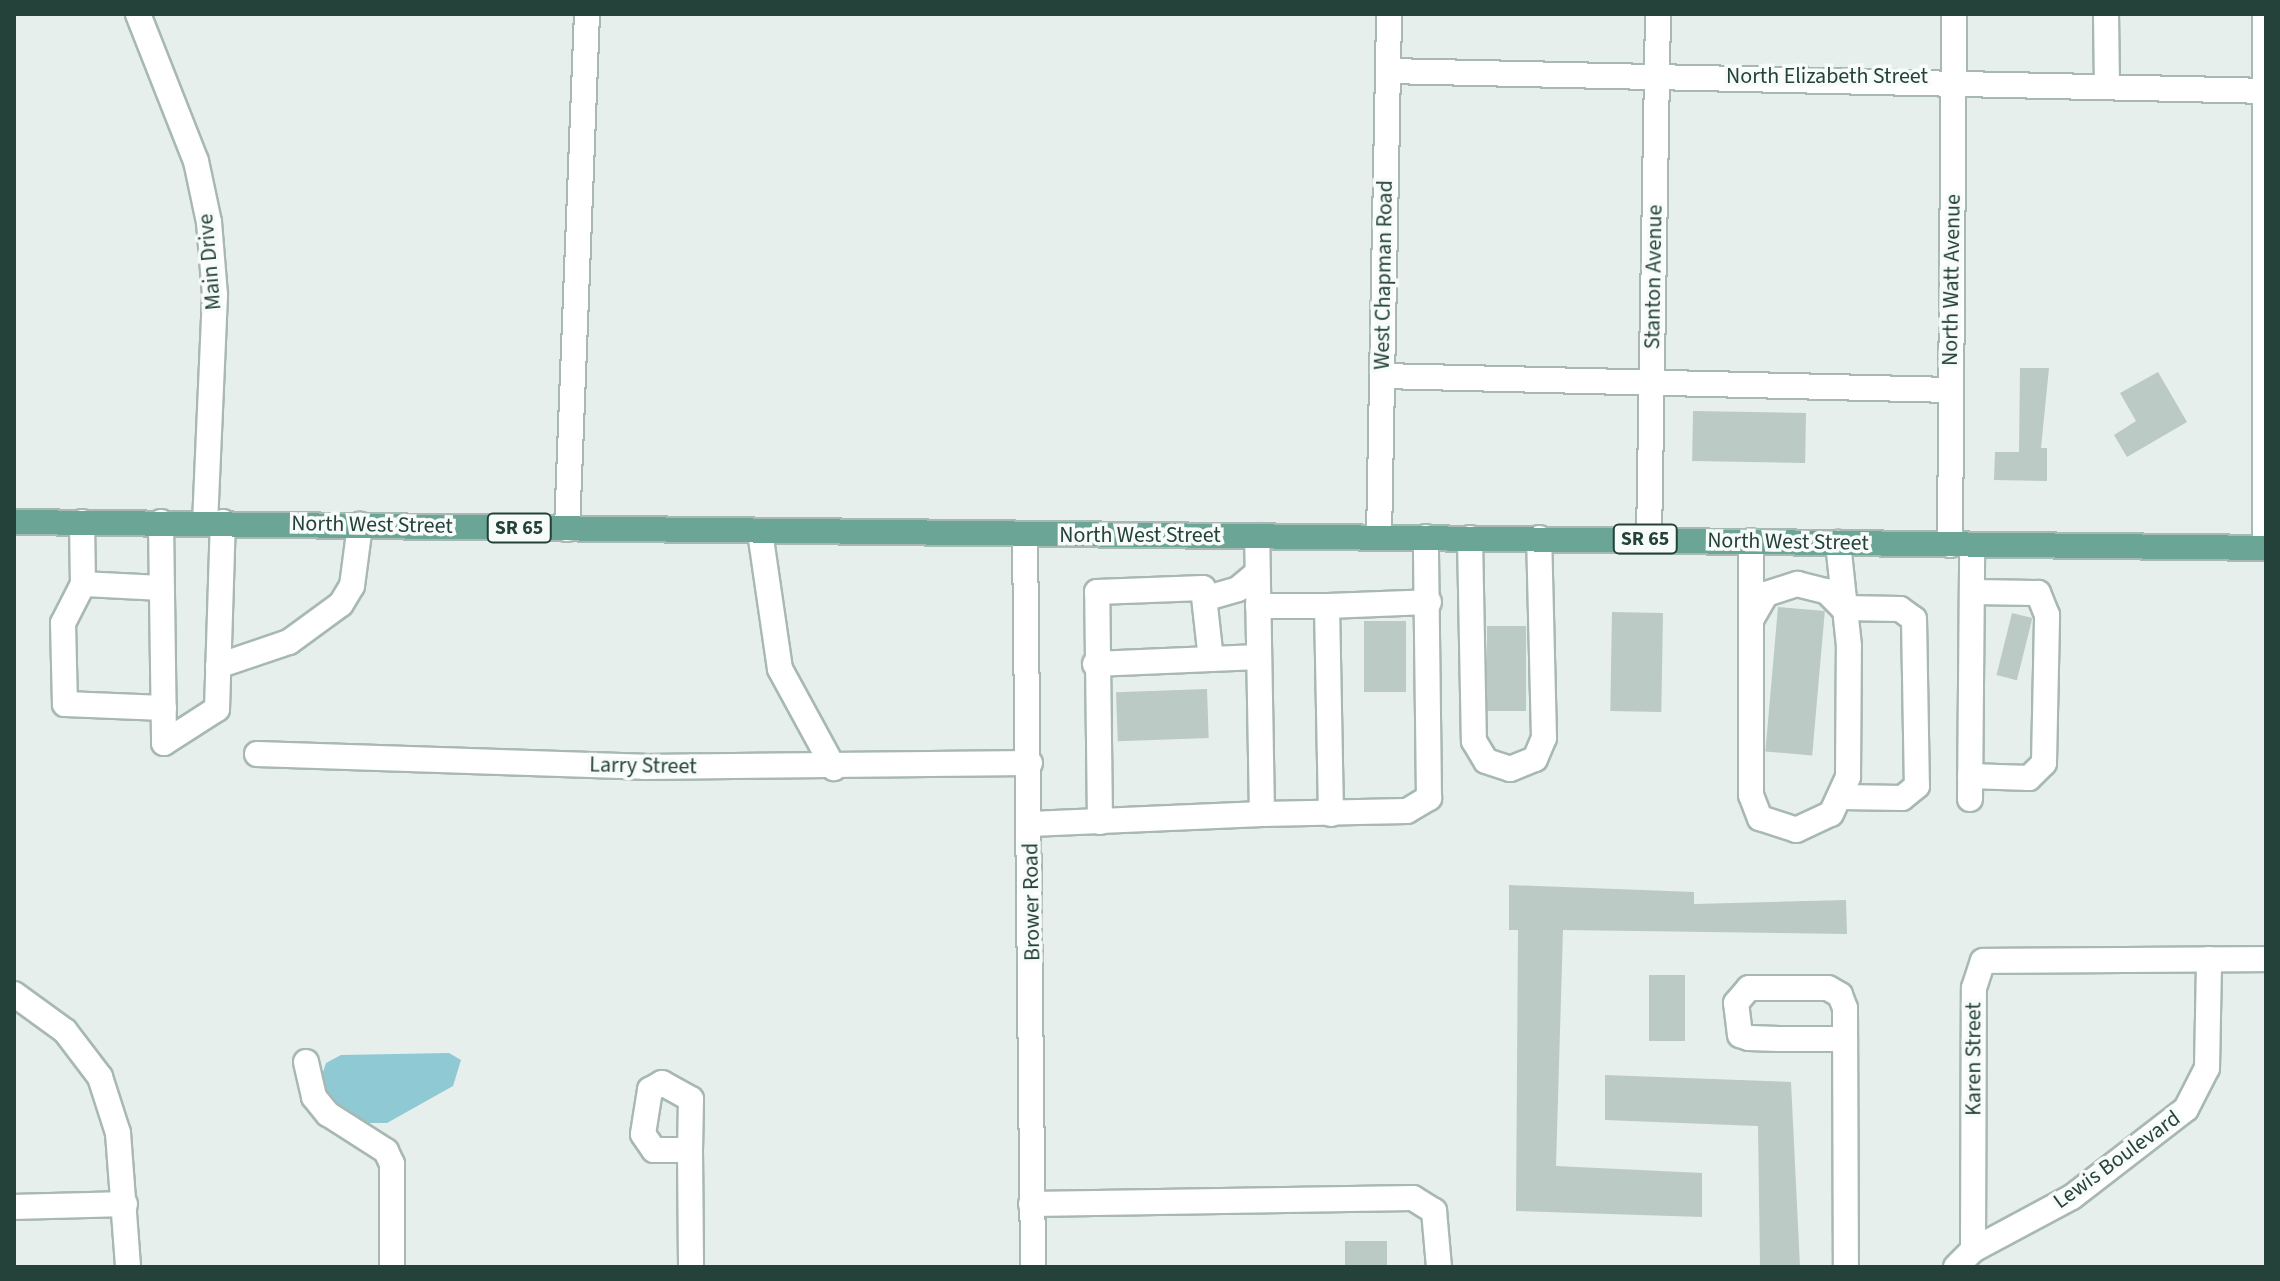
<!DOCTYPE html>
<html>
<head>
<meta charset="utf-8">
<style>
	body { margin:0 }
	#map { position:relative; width:2280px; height:1281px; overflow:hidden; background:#e6efeb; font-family:"Source Sans 3",sans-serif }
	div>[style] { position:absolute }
	.water>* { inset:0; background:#8ec9d4 }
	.building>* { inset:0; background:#bbcac4; transform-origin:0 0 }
	.roads { filter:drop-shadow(2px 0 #a8b8b2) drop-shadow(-2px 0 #a8b8b2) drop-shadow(0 2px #a8b8b2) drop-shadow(0 -2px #a8b8b2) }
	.minor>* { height:24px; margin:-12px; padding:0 12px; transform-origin:12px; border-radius:12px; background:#fff }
	.major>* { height:24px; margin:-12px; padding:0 12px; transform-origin:12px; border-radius:12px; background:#6aa596 }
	span { translate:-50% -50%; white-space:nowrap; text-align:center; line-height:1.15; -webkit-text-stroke:7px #f7fbf9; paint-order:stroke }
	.shield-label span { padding:2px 6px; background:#f7fbf9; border:2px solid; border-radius:6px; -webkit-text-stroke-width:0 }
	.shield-label { font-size:20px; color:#24423a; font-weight:700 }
	.street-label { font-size:22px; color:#24423a }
	.frame { position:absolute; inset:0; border:16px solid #24423a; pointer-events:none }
</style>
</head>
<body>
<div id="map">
	<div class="water">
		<div style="clip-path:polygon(449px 1053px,461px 1060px,453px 1086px,387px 1123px,350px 1123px,319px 1084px,326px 1063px,341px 1055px)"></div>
	</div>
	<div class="building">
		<div style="clip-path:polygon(2020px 368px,2049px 368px,2041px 448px,2047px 448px,2047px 481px,1994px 480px,1995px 452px,2019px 452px)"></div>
		<div style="clip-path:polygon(2158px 372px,2187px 422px,2127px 457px,2114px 435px,2136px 421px,2120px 393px)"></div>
		<div style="left:1693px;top:411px;width:113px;height:50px;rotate:1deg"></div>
		<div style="left:1778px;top:607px;width:47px;height:145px;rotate:5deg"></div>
		<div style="left:1663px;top:613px;width:99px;height:51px;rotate:91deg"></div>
		<div style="left:2012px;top:613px;width:21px;height:64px;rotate:14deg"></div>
		<div style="left:1406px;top:621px;width:71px;height:42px;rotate:90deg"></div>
		<div style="left:1487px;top:626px;width:39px;height:85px"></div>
		<div style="left:1207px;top:689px;width:49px;height:91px;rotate:88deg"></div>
		<div style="clip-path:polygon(1509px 885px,1694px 892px,1694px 904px,1846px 900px,1847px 934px,1563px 930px,1556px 1166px,1702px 1173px,1702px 1217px,1516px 1211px,1518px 930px,1509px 930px)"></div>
		<div style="left:1649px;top:975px;width:36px;height:66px"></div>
		<div style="clip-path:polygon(1605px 1075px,1791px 1082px,1800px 1267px,1760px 1267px,1758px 1126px,1605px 1120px)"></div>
		<div style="left:1345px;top:1241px;width:42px;height:26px"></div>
	</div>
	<div class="roads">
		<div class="minor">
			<div style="left:138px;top:14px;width:158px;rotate:68.5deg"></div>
			<div style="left:196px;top:161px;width:62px;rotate:78deg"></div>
			<div style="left:209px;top:222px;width:73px;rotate:85.3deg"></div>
			<div style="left:215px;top:295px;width:226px;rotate:92.5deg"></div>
			<div style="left:2106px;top:14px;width:73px;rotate:89.2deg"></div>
			<div style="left:2265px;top:14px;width:534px;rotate:90deg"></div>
			<div style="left:1388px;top:71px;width:878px;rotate:1.3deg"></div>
			<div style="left:1382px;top:376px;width:569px;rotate:1.41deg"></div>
			<div style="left:82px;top:522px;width:62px;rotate:89.1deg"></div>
			<div style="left:83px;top:584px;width:44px;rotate:117.1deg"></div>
			<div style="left:63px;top:623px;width:81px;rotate:88.6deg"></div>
			<div style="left:65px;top:704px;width:99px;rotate:2.3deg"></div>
			<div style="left:161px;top:522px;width:221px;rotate:89.2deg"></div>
			<div style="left:164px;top:743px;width:63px;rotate:-32.7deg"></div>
			<div style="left:217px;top:709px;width:187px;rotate:-88.2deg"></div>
			<div style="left:567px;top:529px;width:515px;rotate:-87.78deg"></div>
			<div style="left:760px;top:532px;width:138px;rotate:81.7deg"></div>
			<div style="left:780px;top:669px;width:113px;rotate:61.4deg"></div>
			<div style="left:1025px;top:536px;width:731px;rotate:89.37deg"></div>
			<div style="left:1379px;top:537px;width:523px;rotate:-88.9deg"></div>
			<div style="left:1470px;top:538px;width:203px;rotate:88.9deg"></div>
			<div style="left:1474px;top:741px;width:23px;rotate:59deg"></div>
			<div style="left:1486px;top:761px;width:25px;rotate:18deg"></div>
			<div style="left:1510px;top:769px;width:27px;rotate:-22deg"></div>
			<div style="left:1535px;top:759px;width:23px;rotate:-67deg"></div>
			<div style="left:1544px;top:738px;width:200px;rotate:-91.4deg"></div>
			<div style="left:1649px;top:539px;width:525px;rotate:-89.02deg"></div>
			<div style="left:1751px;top:541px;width:254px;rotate:90deg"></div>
			<div style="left:1751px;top:795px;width:25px;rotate:69deg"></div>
			<div style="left:1760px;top:818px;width:38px;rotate:18deg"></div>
			<div style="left:1796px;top:830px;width:38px;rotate:-25deg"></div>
			<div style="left:1831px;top:814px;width:41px;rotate:-65.3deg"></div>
			<div style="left:1848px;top:777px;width:131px;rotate:-89.6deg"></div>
			<div style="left:1849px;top:646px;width:104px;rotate:-96.1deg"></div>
			<div style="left:1950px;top:545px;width:531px;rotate:-89.57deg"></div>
			<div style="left:83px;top:584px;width:76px;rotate:3deg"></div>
			<div style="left:1207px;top:598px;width:32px;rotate:-16deg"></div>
			<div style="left:1238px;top:589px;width:25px;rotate:-40deg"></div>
			<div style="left:1258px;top:606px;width:69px"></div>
			<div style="left:1327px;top:606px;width:208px;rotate:88.9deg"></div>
			<div style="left:1327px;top:606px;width:102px;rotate:-2.2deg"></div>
			<div style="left:1751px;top:620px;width:30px;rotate:-60deg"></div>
			<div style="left:1766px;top:594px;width:33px;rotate:-18deg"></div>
			<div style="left:1797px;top:584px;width:30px;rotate:14deg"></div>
			<div style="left:1826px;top:591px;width:24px;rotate:45deg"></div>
			<div style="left:1843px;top:608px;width:57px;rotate:1deg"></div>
			<div style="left:1900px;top:609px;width:17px;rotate:36deg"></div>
			<div style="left:1914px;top:619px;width:167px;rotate:89deg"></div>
			<div style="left:1917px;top:786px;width:19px;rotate:141deg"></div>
			<div style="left:1902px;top:798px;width:60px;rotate:-179deg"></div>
			<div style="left:1095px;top:664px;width:116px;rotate:-2.5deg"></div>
			<div style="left:218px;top:666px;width:75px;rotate:-18.7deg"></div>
			<div style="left:289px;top:642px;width:64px;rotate:-36.2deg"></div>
			<div style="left:341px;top:604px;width:21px;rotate:-59deg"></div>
			<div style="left:352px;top:586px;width:62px;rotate:-82.5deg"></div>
			<div style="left:257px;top:754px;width:387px;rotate:1.9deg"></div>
			<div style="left:644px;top:767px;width:386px;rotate:-0.6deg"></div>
			<div style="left:1970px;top:776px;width:59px;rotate:1.9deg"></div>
			<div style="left:2029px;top:778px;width:21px;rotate:-45deg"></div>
			<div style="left:2044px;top:763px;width:148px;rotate:-88.8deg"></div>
			<div style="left:2047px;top:615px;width:24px;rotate:-112deg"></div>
			<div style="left:2038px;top:593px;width:66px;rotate:-179.1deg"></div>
			<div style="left:1970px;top:799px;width:254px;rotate:-89.5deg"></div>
			<div style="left:1262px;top:814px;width:145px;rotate:-1.2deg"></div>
			<div style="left:1407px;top:811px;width:26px;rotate:-31deg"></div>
			<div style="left:1429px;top:798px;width:261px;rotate:-90.7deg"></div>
			<div style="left:1100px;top:822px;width:230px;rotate:-90.7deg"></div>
			<div style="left:1097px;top:592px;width:106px;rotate:-2.2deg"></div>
			<div style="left:1203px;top:588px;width:71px;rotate:83.6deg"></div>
			<div style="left:1211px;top:659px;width:48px;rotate:-2.4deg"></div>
			<div style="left:1031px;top:824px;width:231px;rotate:-2.5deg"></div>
			<div style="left:1262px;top:814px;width:278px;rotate:-91deg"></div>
			<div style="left:14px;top:994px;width:63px;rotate:36deg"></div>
			<div style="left:65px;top:1031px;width:58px;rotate:52.7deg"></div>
			<div style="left:100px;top:1077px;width:59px;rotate:72.2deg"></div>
			<div style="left:118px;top:1133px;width:134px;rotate:85.7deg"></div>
			<div style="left:1845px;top:1039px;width:66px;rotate:180deg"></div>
			<div style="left:1779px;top:1039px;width:30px;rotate:-178deg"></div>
			<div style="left:1749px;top:1038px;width:9px;rotate:-162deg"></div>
			<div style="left:1740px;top:1035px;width:32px;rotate:-97deg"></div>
			<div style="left:1736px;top:1003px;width:20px;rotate:-49deg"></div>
			<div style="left:1749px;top:988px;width:79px"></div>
			<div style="left:1828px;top:988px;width:14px;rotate:30deg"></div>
			<div style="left:1840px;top:995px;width:14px;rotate:69deg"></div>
			<div style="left:1845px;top:1008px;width:259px;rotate:89.8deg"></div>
			<div style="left:306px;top:1062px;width:36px;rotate:77deg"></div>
			<div style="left:314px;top:1097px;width:22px;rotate:51deg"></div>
			<div style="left:328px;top:1114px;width:69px;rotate:32.5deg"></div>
			<div style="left:386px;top:1151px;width:14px;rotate:65deg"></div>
			<div style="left:392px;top:1164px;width:103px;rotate:90deg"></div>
			<div style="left:662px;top:1083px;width:33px;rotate:29deg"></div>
			<div style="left:691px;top:1099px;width:51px;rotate:91.1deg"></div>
			<div style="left:690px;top:1150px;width:36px;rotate:180deg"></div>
			<div style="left:654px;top:1150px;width:19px;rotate:-125deg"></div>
			<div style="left:643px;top:1134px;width:45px;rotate:-81deg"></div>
			<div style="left:650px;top:1090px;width:14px;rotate:-30deg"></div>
			<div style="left:690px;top:1150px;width:117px;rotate:89.5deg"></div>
			<div style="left:1031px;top:1204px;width:382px;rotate:-0.9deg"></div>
			<div style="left:1413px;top:1198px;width:25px;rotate:32deg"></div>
			<div style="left:1434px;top:1211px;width:56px;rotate:84.9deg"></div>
			<div style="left:14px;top:1207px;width:111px;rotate:-1.5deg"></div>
			<div style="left:1973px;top:1250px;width:262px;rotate:-89.8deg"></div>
			<div style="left:1974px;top:988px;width:28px;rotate:-72deg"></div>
			<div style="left:1983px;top:961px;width:283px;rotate:-0.4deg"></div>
			<div style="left:1956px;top:1267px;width:24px;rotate:-45deg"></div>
			<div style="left:1973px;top:1250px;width:112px;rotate:-28.2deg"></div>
			<div style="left:2072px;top:1197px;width:144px;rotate:-37.7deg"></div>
			<div style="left:2186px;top:1109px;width:46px;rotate:-62.9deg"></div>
			<div style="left:2207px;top:1068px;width:109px;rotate:-88.9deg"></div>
		</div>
		<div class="major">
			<div style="left:14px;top:522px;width:2252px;rotate:0.66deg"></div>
		</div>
	</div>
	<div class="shield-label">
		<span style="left:519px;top:528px">SR 65</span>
		<span style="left:1645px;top:539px">SR 65</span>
	</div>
	<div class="street-label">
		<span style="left:1827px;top:77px">North Elizabeth Street</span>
		<span style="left:210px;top:262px;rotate:-95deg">Main Drive</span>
		<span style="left:1384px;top:275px;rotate:-89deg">West Chapman Road</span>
		<span style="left:1654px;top:277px;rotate:-89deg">Stanton Avenue</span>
		<span style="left:1952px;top:280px;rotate:-89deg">North Watt Avenue</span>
		<span style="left:372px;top:525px;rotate:1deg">North West Street</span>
		<span style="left:1140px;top:536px">North West Street</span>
		<span style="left:1788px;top:542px;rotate:1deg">North West Street</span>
		<span style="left:643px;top:766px;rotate:1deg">Larry Street</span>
		<span style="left:1032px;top:902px;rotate:-91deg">Brower Road</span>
		<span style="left:1974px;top:1059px;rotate:-90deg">Karen Street</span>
		<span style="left:2117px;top:1160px;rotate:-36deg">Lewis Boulevard</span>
	</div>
	<div class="frame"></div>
</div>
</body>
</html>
